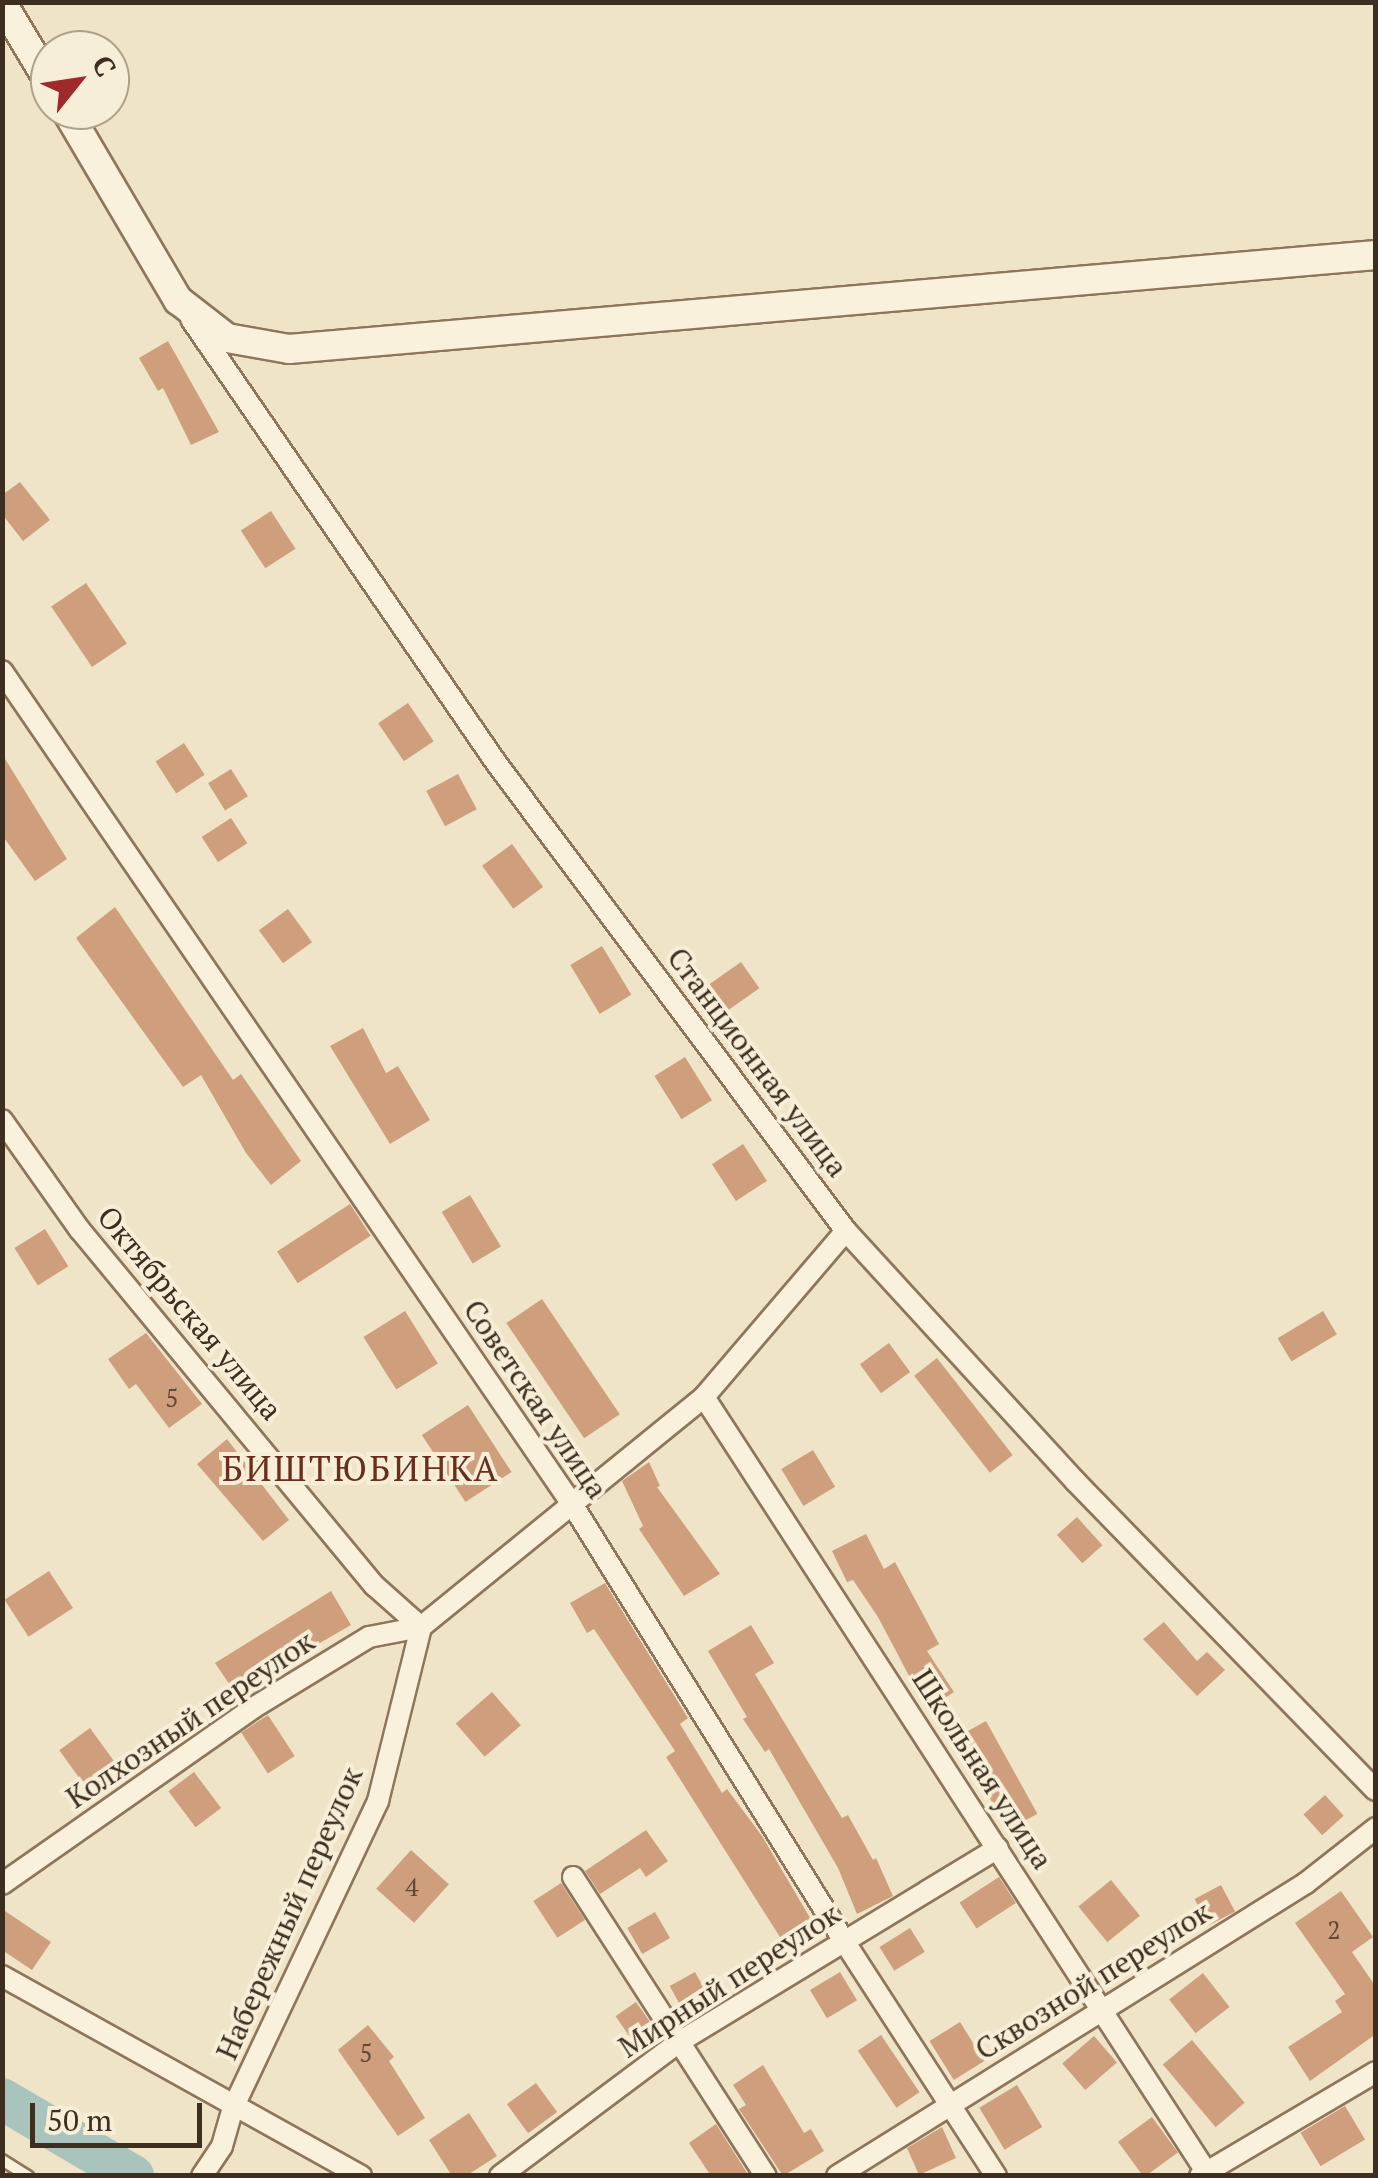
<!DOCTYPE html>
<html>
<head>
<meta charset="utf-8">
<style>
	body { margin:0 }
	#map { position:relative; width:1378px; height:2178px; overflow:hidden; background:#f0e4c8; font-family:"PT Serif",serif }
	div>[style] { position:absolute }
	.river>* { height:42px; margin:-21px; padding:0 21px; transform-origin:21px; border-radius:21px; background:#a9c4bc }
	.building>* { inset:0; background:#cf9f7d; transform-origin:0 0 }
	.roads { filter:drop-shadow(2px 0 #8d765c) drop-shadow(-2px 0 #8d765c) drop-shadow(0 2px #8d765c) drop-shadow(0 -2px #8d765c) }
	.service>* { height:10px; margin:-5px; padding:0 5px; transform-origin:5px; border-radius:5px; background:#faf1dc }
	.minor>* { height:20px; margin:-10px; padding:0 10px; transform-origin:10px; border-radius:10px; background:#faf1dc }
	.tertiary>* { height:28px; margin:-14px; padding:0 14px; transform-origin:14px; border-radius:14px; background:#faf1dc }
	span { translate:-50% -50%; white-space:nowrap; text-align:center; line-height:1.15; -webkit-text-stroke:8px #f7eed8; paint-order:stroke }
	.number-label { font-size:25px; color:#624a37 }
	.number-label span { -webkit-text-stroke-width:0 }
	.street-label { font-size:30px; color:#3d2e20 }
	.quarter-label { font-size:35px; color:#6b2e1e; letter-spacing:2.5px }
	.frame { position:absolute; inset:0; border:5px solid #3d2e20; pointer-events:none }
	.north { position:absolute; left:30px; top:30px; width:100px; height:100px; box-sizing:border-box; background:#f7eed8; border:2px solid #ada18e; border-radius:50%; rotate:60deg; font-size:28px; font-weight:700; line-height:40px; text-align:center; color:#3d2e20 }
	.north::after { content:''; display:block; margin:auto; width:35px; height:45px; background:#9e2a2b; clip-path:polygon(50% 0,100% 100%,50% 72%,0 100%) }
	.scale { position:absolute; left:30px; top:2103px; width:172px; height:45px; box-sizing:border-box; border:5px solid #3d2e20; border-top:0; padding-left:12px; font-size:30px; line-height:35px; white-space:nowrap; color:#3d2e20; -webkit-text-stroke:8px #f7eed8; paint-order:stroke }
</style>
</head>
<body>
<div id="map">
	<div class="river">
		<div style="left:2px;top:2099px;width:152px;rotate:30.4deg"></div>
	</div>
	<div class="building">
		<div style="clip-path:polygon(168px 341px,219px 432px,191px 445px,163px 388px,158px 391px,139px 358px)"></div>
		<div style="clip-path:polygon(20px 482px,50px 520px,23px 541px,2px 514px,2px 495px)"></div>
		<div style="left:271px;top:511px;width:45px;height:36px;rotate:57deg"></div>
		<div style="left:86px;top:583px;width:73px;height:42px;rotate:56deg"></div>
		<div style="left:408px;top:703px;width:46px;height:36px;rotate:56deg"></div>
		<div style="left:184px;top:743px;width:38px;height:34px;rotate:57deg"></div>
		<div style="clip-path:polygon(2px 754px,67px 859px,35px 881px,2px 835px)"></div>
		<div style="left:231px;top:769px;width:32px;height:27px;rotate:58deg"></div>
		<div style="left:458px;top:774px;width:40px;height:36px;rotate:62deg"></div>
		<div style="left:231px;top:818px;width:30px;height:35px;rotate:57deg"></div>
		<div style="left:512px;top:844px;width:53px;height:37px;rotate:54deg"></div>
		<div style="clip-path:polygon(115px 907px,233px 1080px,241px 1074px,301px 1161px,271px 1185px,246px 1153px,201px 1075px,183px 1087px,76px 938px)"></div>
		<div style="left:288px;top:909px;width:41px;height:36px;rotate:54deg"></div>
		<div style="left:602px;top:946px;width:57px;height:37px;rotate:59deg"></div>
		<div style="left:741px;top:962px;width:32px;height:40px;rotate:55deg"></div>
		<div style="clip-path:polygon(363px 1028px,386px 1073px,398px 1066px,430px 1120px,390px 1144px,330px 1046px)"></div>
		<div style="left:685px;top:1057px;width:51px;height:36px;rotate:58deg"></div>
		<div style="left:743px;top:1144px;width:44px;height:37px;rotate:57deg"></div>
		<div style="left:470px;top:1195px;width:60px;height:33px;rotate:59deg"></div>
		<div style="left:350px;top:1204px;width:38px;height:87px;rotate:57deg"></div>
		<div style="left:45px;top:1229px;width:44px;height:36px;rotate:58deg"></div>
		<div style="left:542px;top:1299px;width:139px;height:43px;rotate:56deg"></div>
		<div style="left:405px;top:1311px;width:62px;height:49px;rotate:58deg"></div>
		<div style="left:1323px;top:1311px;width:27px;height:53px;rotate:59deg"></div>
		<div style="clip-path:polygon(146px 1333px,202px 1404px,169px 1428px,136px 1384px,129px 1389px,108px 1359px)"></div>
		<div style="left:889px;top:1343px;width:36px;height:36px;rotate:54deg"></div>
		<div style="left:937px;top:1358px;width:123px;height:29px;rotate:52deg"></div>
		<div style="left:468px;top:1405px;width:80px;height:55px;rotate:57deg"></div>
		<div style="clip-path:polygon(227px 1439px,289px 1520px,263px 1541px,197px 1464px)"></div>
		<div style="left:813px;top:1450px;width:43px;height:37px;rotate:59deg"></div>
		<div style="clip-path:polygon(649px 1462px,660px 1486px,657px 1487px,720px 1574px,684px 1596px,639px 1529px,643px 1526px,622px 1481px)"></div>
		<div style="left:1077px;top:1517px;width:38px;height:27px;rotate:48deg"></div>
		<div style="clip-path:polygon(866px 1534px,884px 1569px,895px 1562px,939px 1644px,927px 1651px,954px 1692px,927px 1710px,878px 1617px,853px 1580px,847px 1582px,832px 1551px)"></div>
		<div style="left:49px;top:1571px;width:44px;height:53px;rotate:57deg"></div>
		<div style="clip-path:polygon(605px 1583px,688px 1718px,680px 1724px,722px 1793px,727px 1789px,762px 1836px,820px 1935px,790px 1953px,666px 1757px,675px 1751px,594px 1629px,587px 1633px,570px 1603px)"></div>
		<div style="clip-path:polygon(331px 1591px,351px 1625px,313px 1647px,310px 1641px,234px 1691px,215px 1663px)"></div>
		<div style="clip-path:polygon(1164px 1622px,1197px 1661px,1207px 1652px,1225px 1670px,1197px 1696px,1143px 1639px)"></div>
		<div style="clip-path:polygon(751px 1625px,774px 1663px,755px 1674px,842px 1818px,848px 1815px,873px 1860px,876px 1858px,893px 1896px,857px 1914px,838px 1868px,769px 1749px,765px 1752px,743px 1719px,747px 1717px,708px 1651px)"></div>
		<div style="left:492px;top:1692px;width:44px;height:48px;rotate:49deg"></div>
		<div style="left:268px;top:1715px;width:49px;height:32px;rotate:57deg"></div>
		<div style="left:986px;top:1721px;width:106px;height:34px;rotate:61deg"></div>
		<div style="left:90px;top:1728px;width:41px;height:38px;rotate:54deg"></div>
		<div style="left:194px;top:1772px;width:45px;height:32px;rotate:53deg"></div>
		<div style="left:1325px;top:1795px;width:28px;height:29px;rotate:48deg"></div>
		<div style="clip-path:polygon(646px 1830px,668px 1861px,646px 1877px,640px 1868px,600px 1894px,585px 1871px)"></div>
		<div style="left:411px;top:1850px;width:51px;height:52px;rotate:42deg"></div>
		<div style="left:999px;top:1877px;width:31px;height:47px;rotate:57deg"></div>
		<div style="left:1111px;top:1880px;width:46px;height:42px;rotate:51deg"></div>
		<div style="left:561px;top:1883px;width:44px;height:33px;rotate:57deg"></div>
		<div style="left:1221px;top:1885px;width:30px;height:30px;rotate:62deg"></div>
		<div style="clip-path:polygon(1341px 1891px,1373px 1937px,1352px 1952px,1376px 1987px,1376px 2034px,1310px 2081px,1288px 2047px,1342px 2012px,1335px 2001px,1345px 1994px,1295px 1923px)"></div>
		<div style="clip-path:polygon(2px 1909px,51px 1942px,32px 1970px,2px 1950px)"></div>
		<div style="left:655px;top:1912px;width:30px;height:32px;rotate:60deg"></div>
		<div style="left:910px;top:1928px;width:28px;height:36px;rotate:58deg"></div>
		<div style="left:695px;top:1972px;width:38px;height:29px;rotate:61deg"></div>
		<div style="left:840px;top:1972px;width:33px;height:35px;rotate:59deg"></div>
		<div style="left:1203px;top:1973px;width:43px;height:43px;rotate:52deg"></div>
		<div style="left:636px;top:2002px;width:42px;height:25px;rotate:55deg"></div>
		<div style="left:960px;top:2022px;width:46px;height:36px;rotate:58deg"></div>
		<div style="clip-path:polygon(368px 2025px,394px 2057px,389px 2061px,425px 2118px,398px 2136px,338px 2050px)"></div>
		<div style="left:881px;top:2035px;width:69px;height:28px;rotate:56deg"></div>
		<div style="left:1094px;top:2036px;width:35px;height:42px;rotate:49deg"></div>
		<div style="left:1192px;top:2040px;width:82px;height:38px;rotate:50deg"></div>
		<div style="clip-path:polygon(763px 2065px,804px 2133px,811px 2129px,824px 2151px,783px 2176px,739px 2109px,746px 2105px,733px 2085px)"></div>
		<div style="left:536px;top:2083px;width:36px;height:36px;rotate:54deg"></div>
		<div style="left:1017px;top:2085px;width:49px;height:44px;rotate:59deg"></div>
		<div style="left:1345px;top:2106px;width:39px;height:52px;rotate:59deg"></div>
		<div style="clip-path:polygon(469px 2113px,497px 2156px,466px 2176px,452px 2176px,429px 2140px)"></div>
		<div style="left:1152px;top:2117px;width:44px;height:42px;rotate:54deg"></div>
		<div style="clip-path:polygon(716px 2124px,749px 2176px,711px 2176px,689px 2143px)"></div>
		<div style="clip-path:polygon(942px 2127px,956px 2158px,919px 2175px,907px 2148px)"></div>
	</div>
	<div class="roads">
		<div class="service">
			<div style="left:2px;top:2160px;width:31px;rotate:32deg"></div>
		</div>
		<div class="minor">
			<div style="left:191px;top:319px;width:540px;rotate:55.49deg"></div>
			<div style="left:497px;top:764px;width:583px;rotate:53.23deg"></div>
			<div style="left:846px;top:1231px;width:339px;rotate:47.5deg"></div>
			<div style="left:1075px;top:1481px;width:431px;rotate:45.8deg"></div>
			<div style="left:2px;top:671px;width:1009px;rotate:55.62deg"></div>
			<div style="left:572px;top:1504px;width:515px;rotate:58.1deg"></div>
			<div style="left:844px;top:1941px;width:280px;rotate:57.1deg"></div>
			<div style="left:2px;top:1120px;width:135px;rotate:54.7deg"></div>
			<div style="left:80px;top:1230px;width:462px;rotate:50.4deg"></div>
			<div style="left:375px;top:1586px;width:62px;rotate:41.7deg"></div>
			<div style="left:704px;top:1397px;width:928px;rotate:57.05deg"></div>
			<div style="left:573px;top:1877px;width:356px;rotate:57.2deg"></div>
			<div style="left:2px;top:1884px;width:307px;rotate:-35deg"></div>
			<div style="left:253px;top:1708px;width:136px;rotate:-31.5deg"></div>
			<div style="left:369px;top:1637px;width:53px;rotate:-10.9deg"></div>
			<div style="left:2px;top:1976px;width:411px;rotate:29.1deg"></div>
			<div style="left:202px;top:2176px;width:36px;rotate:-56deg"></div>
			<div style="left:222px;top:2146px;width:40px;rotate:-74deg"></div>
			<div style="left:233px;top:2108px;width:340px;rotate:-64.7deg"></div>
			<div style="left:378px;top:1801px;width:179px;rotate:-76.1deg"></div>
			<div style="left:421px;top:1627px;width:365px;rotate:-39.1deg"></div>
			<div style="left:704px;top:1397px;width:218px;rotate:-49.5deg"></div>
			<div style="left:500px;top:2176px;width:224px;rotate:-36.8deg"></div>
			<div style="left:679px;top:2042px;width:373px;rotate:-31.3deg"></div>
			<div style="left:837px;top:2176px;width:553px;rotate:-31.99deg"></div>
			<div style="left:1306px;top:1883px;width:89px;rotate:-38.2deg"></div>
			<div style="left:1200px;top:2176px;width:204px;rotate:-30.6deg"></div>
		</div>
		<div class="tertiary">
			<div style="left:2px;top:3px;width:93px;rotate:59deg"></div>
			<div style="left:66px;top:110px;width:221px;rotate:59.5deg"></div>
			<div style="left:178px;top:300px;width:62px;rotate:37.8deg"></div>
			<div style="left:227px;top:338px;width:63px;rotate:10.1deg"></div>
			<div style="left:289px;top:349px;width:1091px;rotate:-4.94deg"></div>
		</div>
	</div>
	<div class="number-label">
		<span style="left:172px;top:1398px">5</span>
		<span style="left:412px;top:1887px">4</span>
		<span style="left:1334px;top:1930px">2</span>
		<span style="left:366px;top:2053px">5</span>
	</div>
	<div class="street-label">
		<span style="left:758px;top:1062px;rotate:53deg">Станционная улица</span>
		<span style="left:190px;top:1313px;rotate:50deg">Октябрьская улица</span>
		<span style="left:536px;top:1399px;rotate:56deg">Советская улица</span>
		<span style="left:190px;top:1719px;rotate:-34deg">Колхозный переулок</span>
		<span style="left:983px;top:1769px;rotate:57deg">Школьная улица</span>
		<span style="left:289px;top:1913px;rotate:-66deg">Набережный переулок</span>
		<span style="left:729px;top:1980px;rotate:-33deg">Мирный переулок</span>
		<span style="left:1093px;top:1980px;rotate:-32deg">Сквозной переулок</span>
	</div>
	<div class="quarter-label">
		<span style="left:361px;top:1468px">БИШТЮБИНКА</span>
	</div>
	<div class="frame"></div>
	<div class="north">С</div>
	<div class="scale">50 m</div>
</div>
</body>
</html>
